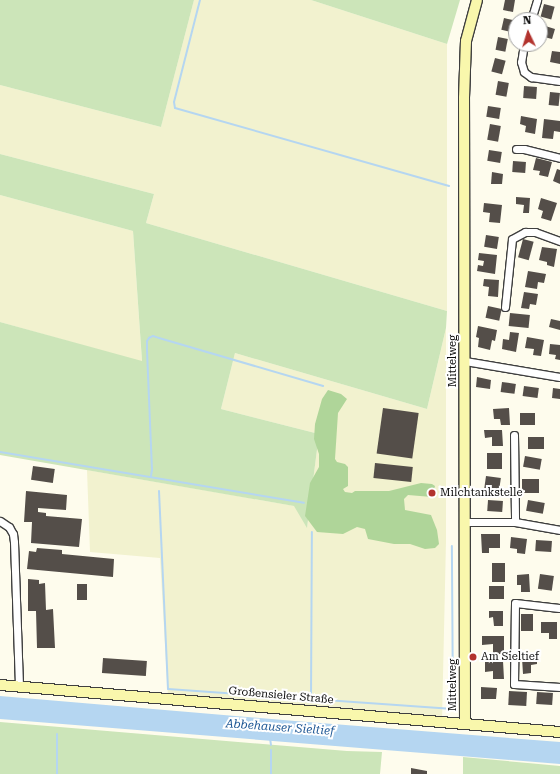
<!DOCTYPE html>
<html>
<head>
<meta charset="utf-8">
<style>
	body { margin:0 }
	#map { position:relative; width:560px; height:774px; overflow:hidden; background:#fefced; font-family:"Roboto Serif",serif }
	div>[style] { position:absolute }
	.farmland>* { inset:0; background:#f2f2cf }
	.green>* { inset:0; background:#cce5b9 }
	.forest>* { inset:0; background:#afd599 }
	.water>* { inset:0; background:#b5d6f1 }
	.stream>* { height:2px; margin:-1px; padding:0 1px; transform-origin:1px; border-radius:1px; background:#b5d6f1 }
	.building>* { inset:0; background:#544e49; transform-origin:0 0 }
	.roads { filter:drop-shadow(1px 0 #3f3f3f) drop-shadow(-1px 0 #3f3f3f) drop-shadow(0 1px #3f3f3f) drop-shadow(0 -1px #3f3f3f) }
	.street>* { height:7px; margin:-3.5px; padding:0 3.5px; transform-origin:3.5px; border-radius:3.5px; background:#fff }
	.secondary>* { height:10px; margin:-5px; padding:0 5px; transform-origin:5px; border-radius:5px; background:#f9f7ac }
	.dots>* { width:11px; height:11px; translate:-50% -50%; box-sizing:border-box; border:2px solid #fff; border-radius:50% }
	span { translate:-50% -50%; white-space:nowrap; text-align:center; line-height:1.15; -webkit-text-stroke:4px #fff; paint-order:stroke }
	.street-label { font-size:11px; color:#0c0c0c }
	.poi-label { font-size:11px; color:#0c0c0c }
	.left { translate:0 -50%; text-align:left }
	.water-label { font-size:12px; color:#1f5895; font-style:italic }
	.north { position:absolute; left:508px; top:12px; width:40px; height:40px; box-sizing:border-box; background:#fff; border:1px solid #9e9e9e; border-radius:50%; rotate:356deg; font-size:11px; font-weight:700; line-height:16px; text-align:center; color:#0c0c0c }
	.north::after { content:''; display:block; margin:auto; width:14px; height:18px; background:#b2332e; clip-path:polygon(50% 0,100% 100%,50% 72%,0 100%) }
</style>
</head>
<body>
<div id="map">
	<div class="farmland">
		<div style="clip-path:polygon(194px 0,311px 0,447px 44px,447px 311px,146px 223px,154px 194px,0 154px,0 85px,161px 127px)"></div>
		<div style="clip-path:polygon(0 195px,133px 231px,142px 362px,0 322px)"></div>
		<div style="clip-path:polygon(446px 328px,446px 541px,442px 721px,168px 697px,160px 558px,90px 552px,87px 470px,295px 506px,307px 527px,319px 434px,221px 409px,235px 353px,427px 409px)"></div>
	</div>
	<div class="green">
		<div style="clip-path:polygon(0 0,194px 0,161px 127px,0 85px)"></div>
		<div style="clip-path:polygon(311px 0,460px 0,447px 44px)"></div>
		<div style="clip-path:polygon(0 154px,154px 194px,146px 223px,447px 311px,446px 328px,427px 409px,235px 353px,221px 409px,319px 434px,307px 528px,294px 506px,0 455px,0 322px,142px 361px,133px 231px,0 195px)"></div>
		<div style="clip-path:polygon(0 722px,347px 751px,382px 752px,380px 774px,0 774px)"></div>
		<div style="clip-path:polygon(463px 757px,560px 766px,560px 774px,463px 774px)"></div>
	</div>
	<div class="forest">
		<div style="clip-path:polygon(328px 390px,341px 394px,347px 399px,338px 413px,335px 459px,337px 462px,345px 464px,348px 467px,348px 486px,343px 489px,345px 492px,352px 493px,355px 491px,389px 491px,421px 483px,432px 484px,435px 486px,432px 497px,408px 495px,404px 499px,405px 510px,431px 515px,437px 530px,439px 544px,435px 548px,425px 549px,410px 544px,394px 544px,368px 539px,365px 529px,357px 527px,343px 534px,317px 532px,305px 516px,310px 483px,319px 467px,319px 454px,314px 439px,315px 424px,322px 399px)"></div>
	</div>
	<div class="water">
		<div style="clip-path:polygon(0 696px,295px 721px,560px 742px,560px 764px,0 719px)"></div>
	</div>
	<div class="stream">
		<div style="left:200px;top:0;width:105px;rotate:104.3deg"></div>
		<div style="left:174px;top:102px;width:6px;rotate:81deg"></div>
		<div style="left:175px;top:108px;width:285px;rotate:15.9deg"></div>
		<div style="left:0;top:452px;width:308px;rotate:9.5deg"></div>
		<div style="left:151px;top:476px;width:6px;rotate:-81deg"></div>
		<div style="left:152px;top:470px;width:119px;rotate:-92.4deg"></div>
		<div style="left:147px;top:351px;width:10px;rotate:-90deg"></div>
		<div style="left:147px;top:341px;width:4px;rotate:-56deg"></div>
		<div style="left:149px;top:338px;width:4px;rotate:-27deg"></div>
		<div style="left:153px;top:336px;width:6px;rotate:18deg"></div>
		<div style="left:159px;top:338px;width:171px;rotate:16.3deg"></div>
		<div style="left:159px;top:491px;width:198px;rotate:87.4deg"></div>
		<div style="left:168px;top:689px;width:286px;rotate:4deg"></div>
		<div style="left:453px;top:709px;width:163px;rotate:-90.4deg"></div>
		<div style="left:311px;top:699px;width:167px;rotate:-89.7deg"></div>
		<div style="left:57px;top:734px;width:40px;rotate:90deg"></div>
		<div style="left:270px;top:738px;width:7px;rotate:82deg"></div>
		<div style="left:271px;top:750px;width:24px;rotate:90deg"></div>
	</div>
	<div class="building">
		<div style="clip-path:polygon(505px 0,515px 0,513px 12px,503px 10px)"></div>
		<div style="left:544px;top:4px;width:11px;height:13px;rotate:15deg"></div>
		<div style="left:504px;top:18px;width:9px;height:12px;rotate:13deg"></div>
		<div style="clip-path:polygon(542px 25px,555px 29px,552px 39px,540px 36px)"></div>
		<div style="left:498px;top:37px;width:10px;height:13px;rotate:11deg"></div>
		<div style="clip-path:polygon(552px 51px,560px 52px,560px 64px,550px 62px)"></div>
		<div style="left:495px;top:58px;width:11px;height:14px;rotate:15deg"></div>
		<div style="left:498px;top:81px;width:11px;height:14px;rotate:10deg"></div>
		<div style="left:524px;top:86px;width:13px;height:12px;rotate:4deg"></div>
		<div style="left:550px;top:92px;width:10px;height:13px;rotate:6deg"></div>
		<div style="left:488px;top:106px;width:13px;height:11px;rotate:9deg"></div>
		<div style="clip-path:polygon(521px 116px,537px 119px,535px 134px,525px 132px,526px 126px,520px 124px)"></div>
		<div style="clip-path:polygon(544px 119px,560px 121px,560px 132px,554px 131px,553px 139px,542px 138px)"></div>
		<div style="left:490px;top:124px;width:11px;height:16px;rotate:10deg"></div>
		<div style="left:489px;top:150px;width:13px;height:11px;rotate:9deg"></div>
		<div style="clip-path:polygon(536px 158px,552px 162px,548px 177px,539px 175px,540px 171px,533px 170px)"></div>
		<div style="left:513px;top:161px;width:13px;height:11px;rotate:4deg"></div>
		<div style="clip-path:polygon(557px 169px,560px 170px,560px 184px,553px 181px)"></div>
		<div style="clip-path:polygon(492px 172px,503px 174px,502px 184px,491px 184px)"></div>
		<div style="clip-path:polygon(516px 197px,530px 198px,529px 213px,523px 213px,524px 205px,516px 204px)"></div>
		<div style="clip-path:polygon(541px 198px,557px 203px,551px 221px,541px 218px,543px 211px,538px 209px)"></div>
		<div style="clip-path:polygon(484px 203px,502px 205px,500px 223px,489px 222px,490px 213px,483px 212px)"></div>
		<div style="left:486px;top:235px;width:13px;height:12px;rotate:9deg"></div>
		<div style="left:523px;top:239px;width:11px;height:19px;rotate:15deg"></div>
		<div style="clip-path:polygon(542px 247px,557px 249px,554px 267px,547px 265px,547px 262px,539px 260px)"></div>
		<div style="clip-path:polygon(479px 253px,497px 255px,495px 274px,477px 271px,478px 265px,483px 266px,484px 261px,478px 260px)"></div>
		<div style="clip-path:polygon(528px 271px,546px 274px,544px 283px,538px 282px,537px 289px,525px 287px)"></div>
		<div style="clip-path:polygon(484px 279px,499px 280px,498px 297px,488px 296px,489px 287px,483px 286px)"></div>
		<div style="clip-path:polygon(524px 292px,538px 294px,536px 305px,530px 304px,529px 309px,521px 308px)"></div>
		<div style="left:488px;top:306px;width:14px;height:12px;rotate:12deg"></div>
		<div style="left:510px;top:313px;width:20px;height:13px;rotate:6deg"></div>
		<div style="clip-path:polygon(551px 319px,560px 321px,560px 330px,549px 327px)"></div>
		<div style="clip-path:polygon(478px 326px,497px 330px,495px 341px,492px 340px,490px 350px,478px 347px,479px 338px,476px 337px)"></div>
		<div style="clip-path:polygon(510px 332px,519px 333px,516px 352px,502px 349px,503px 339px,509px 340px)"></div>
		<div style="clip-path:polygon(527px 337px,544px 340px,541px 356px,533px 355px,534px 349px,525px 348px)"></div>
		<div style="clip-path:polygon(550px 344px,560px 345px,560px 360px,555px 359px,556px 355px,549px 354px)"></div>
		<div style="clip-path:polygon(477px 377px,491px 380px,490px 389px,476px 387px)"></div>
		<div style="left:502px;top:382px;width:14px;height:10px;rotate:8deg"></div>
		<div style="left:524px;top:386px;width:15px;height:10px;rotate:8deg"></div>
		<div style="clip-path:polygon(553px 388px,560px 389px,560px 399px,552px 398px)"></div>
		<div style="left:383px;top:408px;width:36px;height:46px;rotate:8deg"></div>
		<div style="clip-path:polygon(509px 408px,510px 425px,501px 425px,500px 419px,494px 419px,493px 409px)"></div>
		<div style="left:520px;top:413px;width:15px;height:12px"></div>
		<div style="clip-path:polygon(484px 430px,502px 430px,503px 446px,492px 446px,492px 437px,485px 438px)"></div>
		<div style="left:528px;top:437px;width:16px;height:12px"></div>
		<div style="left:487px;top:453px;width:15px;height:16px"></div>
		<div style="left:525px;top:456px;width:17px;height:11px;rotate:10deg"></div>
		<div style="left:375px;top:463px;width:38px;height:15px;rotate:6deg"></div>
		<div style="left:33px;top:466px;width:22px;height:14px;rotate:8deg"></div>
		<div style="left:486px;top:476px;width:15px;height:12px;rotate:8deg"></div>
		<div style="left:522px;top:479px;width:17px;height:14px"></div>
		<div style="clip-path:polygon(26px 491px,67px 495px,66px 510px,38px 508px,38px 512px,46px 513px,46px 516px,82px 519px,79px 547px,31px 543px,32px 522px,24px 522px)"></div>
		<div style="left:488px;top:500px;width:15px;height:11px;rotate:4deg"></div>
		<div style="left:528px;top:500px;width:17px;height:11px;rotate:10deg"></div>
		<div style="clip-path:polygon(481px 534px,500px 534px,500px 548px,489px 548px,489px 553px,482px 553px)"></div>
		<div style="clip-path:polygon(511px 537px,527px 539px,525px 554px,517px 553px,517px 549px,510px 548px)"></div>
		<div style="left:536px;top:540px;width:16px;height:11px;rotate:4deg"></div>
		<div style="clip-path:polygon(37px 548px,62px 550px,62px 554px,114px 559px,113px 577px,27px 569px,29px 551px,36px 552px)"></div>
		<div style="left:492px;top:563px;width:13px;height:19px"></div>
		<div style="clip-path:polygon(529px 574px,530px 592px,521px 592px,521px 585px,517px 585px,517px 575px)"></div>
		<div style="left:540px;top:574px;width:14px;height:15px;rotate:8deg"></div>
		<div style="clip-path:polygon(28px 579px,39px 580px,39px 584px,45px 583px,46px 610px,53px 609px,55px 648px,37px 648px,36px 611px,28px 611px)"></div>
		<div style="left:87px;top:584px;width:16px;height:10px;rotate:90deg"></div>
		<div style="left:489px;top:586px;width:15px;height:13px"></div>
		<div style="clip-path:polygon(489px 611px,503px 611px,503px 626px,494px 626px,493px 617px,489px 618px)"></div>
		<div style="left:533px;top:614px;width:17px;height:12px;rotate:90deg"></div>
		<div style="clip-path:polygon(541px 622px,557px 622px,557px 639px,549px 639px,549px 633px,541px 633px)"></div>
		<div style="clip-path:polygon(482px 636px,504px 636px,504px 654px,493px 654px,493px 644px,482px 645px)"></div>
		<div style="clip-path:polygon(537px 657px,537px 664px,531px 665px,531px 673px,523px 674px,522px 658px)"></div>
		<div style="left:103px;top:658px;width:44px;height:15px;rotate:4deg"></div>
		<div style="clip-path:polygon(503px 661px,504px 679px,493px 679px,493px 671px,485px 672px,485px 662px)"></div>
		<div style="clip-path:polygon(481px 687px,497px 688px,496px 699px,481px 699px)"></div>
		<div style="left:509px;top:691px;width:18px;height:14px;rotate:3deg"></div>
		<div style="left:537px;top:692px;width:16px;height:12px;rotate:4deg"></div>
		<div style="clip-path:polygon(411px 768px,427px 771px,427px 774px,411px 774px)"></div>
	</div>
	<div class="roads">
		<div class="street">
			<div style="left:531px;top:20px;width:21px;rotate:-73deg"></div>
			<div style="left:524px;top:44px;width:18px;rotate:99deg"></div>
			<div style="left:521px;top:62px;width:10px;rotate:73deg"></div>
			<div style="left:524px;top:72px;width:9px;rotate:36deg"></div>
			<div style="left:531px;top:77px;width:29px;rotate:8deg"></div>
			<div style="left:516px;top:149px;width:8px"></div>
			<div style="left:524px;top:149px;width:37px;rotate:14deg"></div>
			<div style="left:505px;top:307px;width:68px;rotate:-84.1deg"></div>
			<div style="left:512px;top:239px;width:15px;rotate:-28deg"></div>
			<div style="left:525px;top:232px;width:10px"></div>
			<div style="left:535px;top:232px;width:27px;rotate:20deg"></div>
			<div style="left:465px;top:361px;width:96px;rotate:9.6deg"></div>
			<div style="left:514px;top:435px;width:87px;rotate:89.3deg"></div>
			<div style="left:0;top:521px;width:11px;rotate:34deg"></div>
			<div style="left:9px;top:527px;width:8px;rotate:60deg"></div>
			<div style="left:13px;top:534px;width:8px;rotate:83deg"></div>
			<div style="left:14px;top:542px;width:145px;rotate:88deg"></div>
			<div style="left:464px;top:522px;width:51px"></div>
			<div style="left:515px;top:522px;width:46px;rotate:10.1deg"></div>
			<div style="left:559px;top:608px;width:44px;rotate:-173.5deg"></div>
			<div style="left:515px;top:603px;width:81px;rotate:90.7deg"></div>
			<div style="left:514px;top:684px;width:46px;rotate:3.7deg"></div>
		</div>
		<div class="secondary">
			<div style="left:0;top:685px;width:562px;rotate:4.8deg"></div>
			<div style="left:465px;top:724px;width:626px;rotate:-90.09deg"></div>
			<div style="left:464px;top:98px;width:57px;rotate:-88deg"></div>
			<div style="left:466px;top:41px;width:42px;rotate:-75deg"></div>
		</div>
	</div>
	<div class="dots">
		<div style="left:432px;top:493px;background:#b2332e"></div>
		<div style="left:473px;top:657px;background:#b2332e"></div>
	</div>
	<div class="street-label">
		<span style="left:453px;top:361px;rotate:-90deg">Mittelweg</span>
		<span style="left:453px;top:685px;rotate:-90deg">Mittelweg</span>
		<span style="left:281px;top:696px;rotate:5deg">Großensieler Straße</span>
	</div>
	<div class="poi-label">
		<span class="left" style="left:440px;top:493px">Milchtankstelle</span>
		<span class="left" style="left:481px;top:657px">Am Sieltief</span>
	</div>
	<div class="water-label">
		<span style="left:280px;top:728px;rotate:4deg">Abbehauser Sieltief</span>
	</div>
	<div class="north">N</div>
</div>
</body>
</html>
